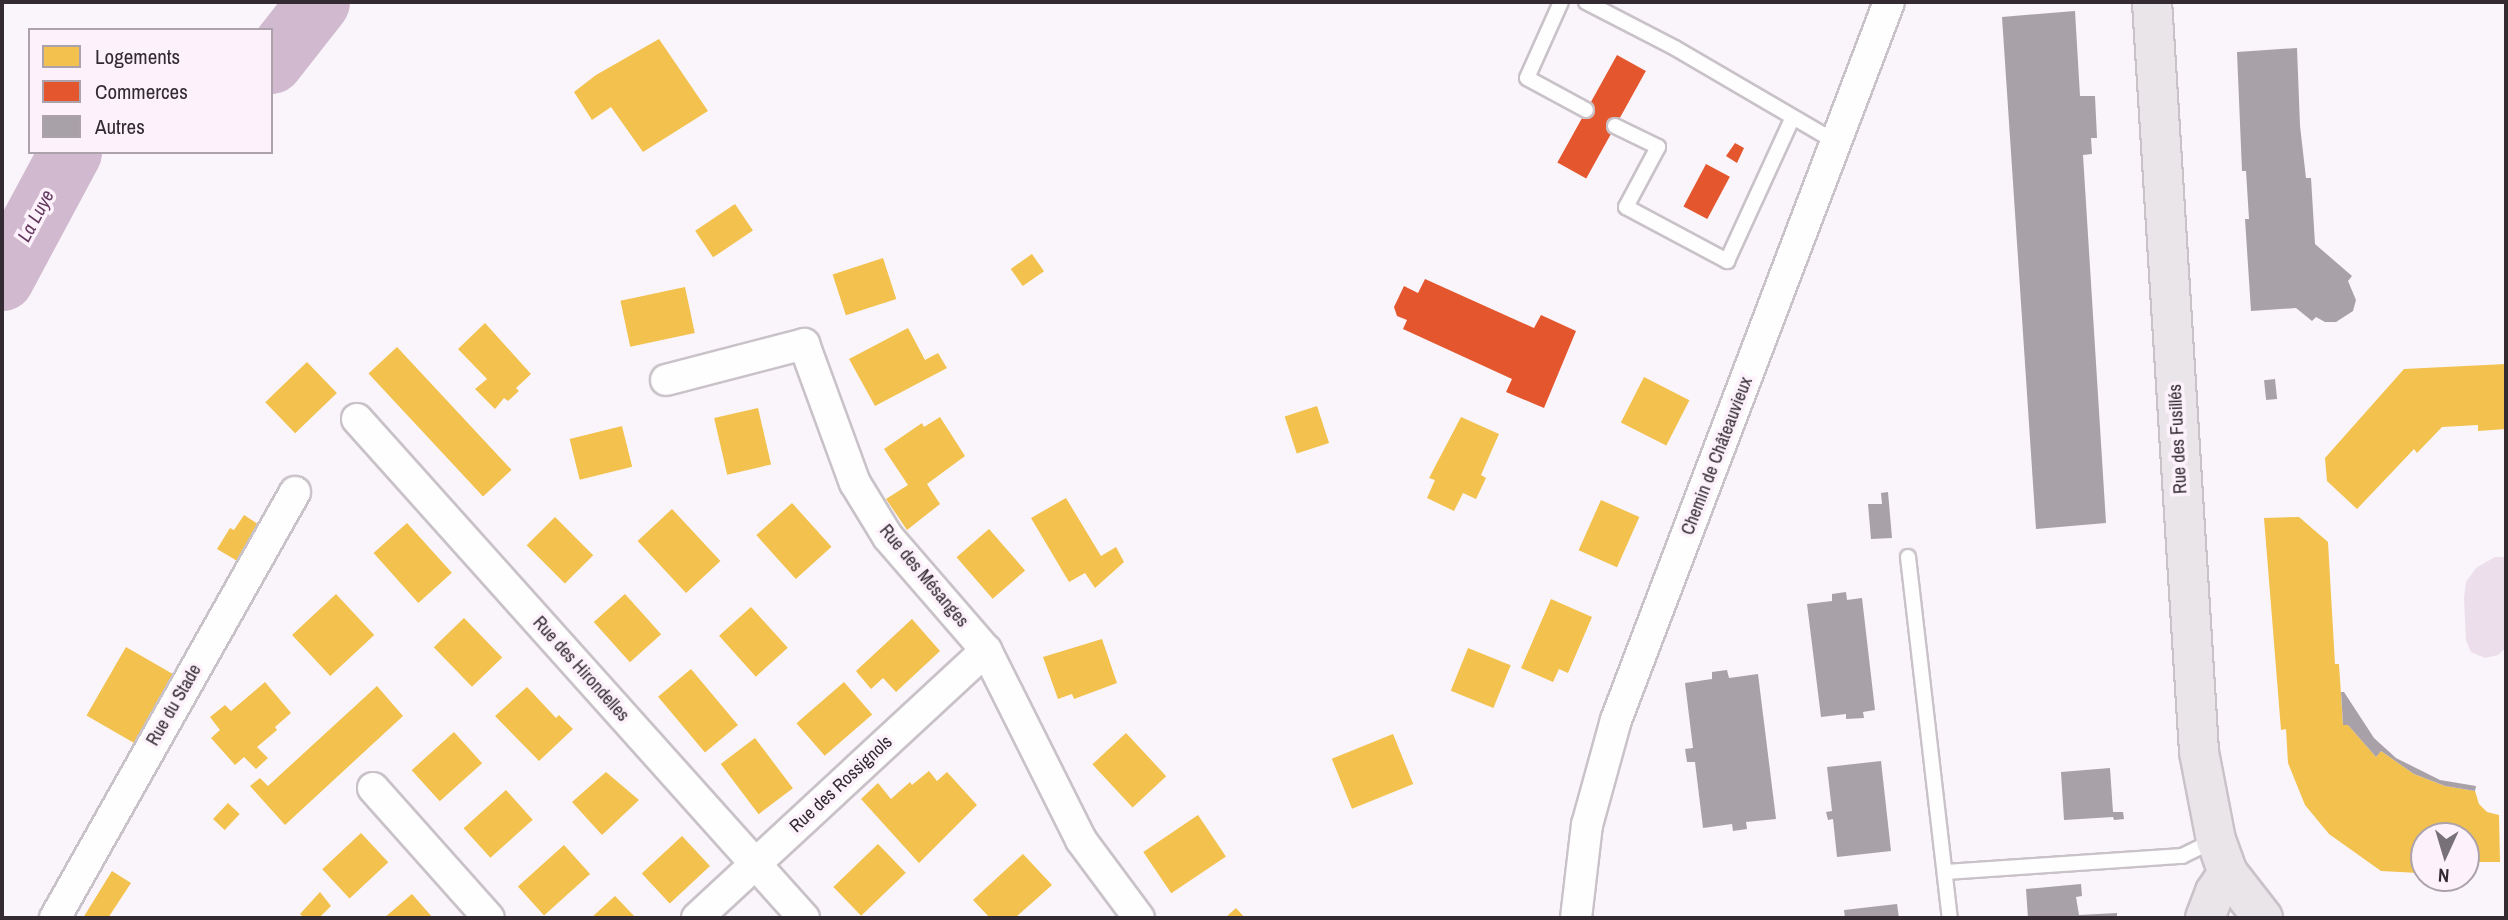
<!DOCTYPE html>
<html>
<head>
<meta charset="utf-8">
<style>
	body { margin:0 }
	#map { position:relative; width:2508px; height:920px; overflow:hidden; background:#faf5fa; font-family:"Archivo Narrow",sans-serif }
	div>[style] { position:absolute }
	.green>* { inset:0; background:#ecdeeb }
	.homes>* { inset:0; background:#f2c14e; transform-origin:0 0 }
	.shops>* { inset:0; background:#e4572e; transform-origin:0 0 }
	.river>* { height:63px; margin:-31.5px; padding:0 31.5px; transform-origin:31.5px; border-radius:31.5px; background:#d1bacf }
	.building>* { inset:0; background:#a8a1a7; transform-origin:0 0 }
	.roads { filter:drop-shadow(2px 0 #c9c2c8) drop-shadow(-2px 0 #c9c2c8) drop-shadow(0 2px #c9c2c8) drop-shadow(0 -2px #c9c2c8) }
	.service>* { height:14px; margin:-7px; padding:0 7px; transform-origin:7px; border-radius:7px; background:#fefefe }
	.minor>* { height:30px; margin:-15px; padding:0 15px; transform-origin:15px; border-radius:15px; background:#fefefe }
	.primary>* { height:38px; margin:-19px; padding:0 19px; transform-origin:19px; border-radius:19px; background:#e9e5e9 }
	span { translate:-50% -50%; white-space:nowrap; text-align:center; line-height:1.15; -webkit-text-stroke:7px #fdf2fb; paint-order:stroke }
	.street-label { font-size:18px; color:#332a32 }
	.water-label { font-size:19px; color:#62375e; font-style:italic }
	.frame { position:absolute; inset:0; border:4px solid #332a32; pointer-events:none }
	.legend { position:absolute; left:28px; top:28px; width:245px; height:126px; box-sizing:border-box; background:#fdf2fb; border:2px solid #aca2ab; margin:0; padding:9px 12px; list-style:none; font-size:21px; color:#332a32 }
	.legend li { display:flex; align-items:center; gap:14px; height:35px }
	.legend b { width:35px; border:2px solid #aca2ab }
	.north { position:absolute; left:2410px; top:822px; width:70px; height:70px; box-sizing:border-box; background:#fdf2fb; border:2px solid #aca2ab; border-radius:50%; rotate:184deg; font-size:19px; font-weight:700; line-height:28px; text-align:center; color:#332a32 }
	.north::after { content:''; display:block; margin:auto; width:24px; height:32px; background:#797178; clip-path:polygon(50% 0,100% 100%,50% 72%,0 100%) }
</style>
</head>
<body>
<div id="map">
	<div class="green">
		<div style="clip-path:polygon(2495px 557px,2506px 557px,2506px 648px,2498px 655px,2485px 658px,2471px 652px,2466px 640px,2464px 598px,2466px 582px,2476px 568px)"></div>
	</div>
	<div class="homes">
		<div style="clip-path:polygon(659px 39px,708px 111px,643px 152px,611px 107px,592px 120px,574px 92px,596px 75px)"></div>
		<div style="left:735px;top:204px;width:32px;height:48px;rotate:56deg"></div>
		<div style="left:1032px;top:254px;width:21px;height:26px;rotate:55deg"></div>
		<div style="left:883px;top:258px;width:43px;height:53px;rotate:72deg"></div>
		<div style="left:685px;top:287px;width:47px;height:66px;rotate:78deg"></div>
		<div style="clip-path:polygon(485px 323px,531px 374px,516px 388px,519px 391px,508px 401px,504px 398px,495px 409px,475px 389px,487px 379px,458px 349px)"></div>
		<div style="clip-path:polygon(908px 328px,925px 360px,938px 353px,947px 368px,875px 406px,849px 359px)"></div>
		<div style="left:397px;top:347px;width:168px;height:39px;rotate:47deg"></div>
		<div style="left:307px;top:362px;width:43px;height:58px;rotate:46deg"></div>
		<div style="clip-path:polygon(2506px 364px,2506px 429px,2478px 431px,2478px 425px,2442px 427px,2417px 453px,2414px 449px,2357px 509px,2327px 481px,2325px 458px,2404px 369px)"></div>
		<div style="left:1644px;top:377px;width:51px;height:51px;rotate:27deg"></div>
		<div style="left:1317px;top:406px;width:39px;height:34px;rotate:72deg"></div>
		<div style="left:758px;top:408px;width:58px;height:45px;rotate:77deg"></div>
		<div style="clip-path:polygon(940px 417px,965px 456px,927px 484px,940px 504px,907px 530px,886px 499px,908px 485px,884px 449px,922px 423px,924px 427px)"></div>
		<div style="clip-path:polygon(1461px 417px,1499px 434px,1481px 475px,1486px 478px,1476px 499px,1463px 493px,1454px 511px,1427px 498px,1435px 480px,1429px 478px)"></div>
		<div style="left:622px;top:426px;width:42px;height:54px;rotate:76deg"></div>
		<div style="clip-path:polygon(1066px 498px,1101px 556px,1116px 547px,1124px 562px,1095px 588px,1085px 573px,1069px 582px,1031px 518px)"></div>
		<div style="left:1601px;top:500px;width:42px;height:55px;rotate:24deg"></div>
		<div style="left:792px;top:503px;width:59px;height:48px;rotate:48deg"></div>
		<div style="left:672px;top:509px;width:71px;height:47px;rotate:47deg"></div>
		<div style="clip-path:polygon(244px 515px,261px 526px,239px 562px,217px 549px,230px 528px,234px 530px)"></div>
		<div style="left:555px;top:517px;width:54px;height:40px;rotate:45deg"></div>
		<div style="clip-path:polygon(2299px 517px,2328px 542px,2335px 664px,2339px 664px,2343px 725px,2348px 725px,2376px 757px,2381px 751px,2414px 774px,2445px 786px,2475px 791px,2479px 804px,2487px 812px,2499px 815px,2500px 862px,2466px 862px,2466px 836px,2424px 836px,2424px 878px,2419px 878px,2419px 873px,2381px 871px,2329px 834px,2305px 805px,2288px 763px,2286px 729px,2281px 730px,2264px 518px)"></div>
		<div style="left:407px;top:523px;width:67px;height:45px;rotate:48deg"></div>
		<div style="left:989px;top:529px;width:55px;height:43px;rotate:49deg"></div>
		<div style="left:336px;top:594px;width:56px;height:60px;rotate:47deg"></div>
		<div style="left:625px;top:594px;width:54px;height:42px;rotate:48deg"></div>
		<div style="clip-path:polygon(1551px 599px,1592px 617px,1568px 673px,1559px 669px,1553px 682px,1521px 668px)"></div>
		<div style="left:751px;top:607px;width:55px;height:43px;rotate:48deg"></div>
		<div style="left:464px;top:618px;width:55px;height:42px;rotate:46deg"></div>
		<div style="clip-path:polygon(912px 619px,940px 651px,896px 692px,883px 678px,871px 689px,856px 671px)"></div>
		<div style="clip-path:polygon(1102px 639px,1117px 683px,1074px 699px,1072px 694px,1058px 699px,1043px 657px)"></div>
		<div style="left:126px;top:647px;width:61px;height:79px;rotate:30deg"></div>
		<div style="left:1468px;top:648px;width:46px;height:46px;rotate:22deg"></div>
		<div style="left:691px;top:669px;width:73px;height:43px;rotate:50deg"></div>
		<div style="clip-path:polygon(265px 682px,291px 713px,275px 727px,277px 730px,257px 747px,268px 758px,256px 769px,244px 757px,235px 765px,211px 738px,220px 730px,210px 717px,225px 705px,231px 711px)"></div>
		<div style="left:844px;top:682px;width:43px;height:63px;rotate:49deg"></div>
		<div style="clip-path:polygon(377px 686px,403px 716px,285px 825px,250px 786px,260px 778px,268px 786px)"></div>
		<div style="clip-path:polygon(527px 687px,556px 718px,559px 715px,573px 729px,539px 761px,495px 716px)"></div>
		<div style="left:454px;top:732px;width:42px;height:57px;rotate:48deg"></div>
		<div style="left:1126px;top:733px;width:59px;height:46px;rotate:47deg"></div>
		<div style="left:1393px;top:734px;width:54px;height:66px;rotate:68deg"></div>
		<div style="left:755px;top:738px;width:63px;height:43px;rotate:53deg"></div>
		<div style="clip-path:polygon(929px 771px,937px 781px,947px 772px,977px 805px,919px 863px,861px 799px,878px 783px,891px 799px,910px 782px,912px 785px)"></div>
		<div style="clip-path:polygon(606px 772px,639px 800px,602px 835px,572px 802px)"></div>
		<div style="left:506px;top:790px;width:40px;height:57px;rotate:48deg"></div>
		<div style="left:228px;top:803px;width:16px;height:22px;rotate:43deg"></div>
		<div style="left:1198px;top:815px;width:50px;height:66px;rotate:56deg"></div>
		<div style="left:361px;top:833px;width:40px;height:53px;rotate:47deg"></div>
		<div style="left:682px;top:836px;width:41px;height:55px;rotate:47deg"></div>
		<div style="left:878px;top:844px;width:40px;height:62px;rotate:46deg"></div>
		<div style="left:564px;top:845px;width:39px;height:62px;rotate:48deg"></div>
		<div style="clip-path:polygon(1023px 854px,1052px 885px,1015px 918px,990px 918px,973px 900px)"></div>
		<div style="clip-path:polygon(112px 871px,131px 883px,108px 918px,83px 918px)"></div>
		<div style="clip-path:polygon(320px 892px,331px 906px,319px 918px,304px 918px,300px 914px)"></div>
		<div style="clip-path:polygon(412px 894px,433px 918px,384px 918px)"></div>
		<div style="clip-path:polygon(615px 896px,636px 918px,591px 918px)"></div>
		<div style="clip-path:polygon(1236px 908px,1245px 918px,1225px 918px)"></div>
	</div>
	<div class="shops">
		<div style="left:1617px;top:55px;width:33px;height:123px;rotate:29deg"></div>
		<div style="clip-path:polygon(1735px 143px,1744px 148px,1737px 163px,1726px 156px)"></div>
		<div style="left:1706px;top:164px;width:27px;height:48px;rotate:28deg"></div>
		<div style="clip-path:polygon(1425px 279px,1534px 328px,1541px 315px,1576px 331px,1544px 408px,1506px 392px,1512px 379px,1403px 329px,1407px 320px,1397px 316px,1394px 307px,1404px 286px,1418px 293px)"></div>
	</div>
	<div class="river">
		<div style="left:271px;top:62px;width:76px;rotate:-51.9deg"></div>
		<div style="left:2px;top:279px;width:144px;rotate:-61.8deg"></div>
	</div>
	<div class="building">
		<div style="clip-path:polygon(2075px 11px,2080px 96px,2095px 96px,2097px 138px,2091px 138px,2092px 154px,2083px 155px,2106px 523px,2036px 529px,2002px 17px)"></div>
		<div style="clip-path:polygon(2297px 48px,2300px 126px,2306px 178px,2311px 178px,2315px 244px,2352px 276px,2348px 281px,2356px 300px,2353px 311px,2336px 322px,2325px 322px,2316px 317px,2312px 321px,2296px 308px,2251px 311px,2245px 219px,2249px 219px,2246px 171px,2242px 171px,2237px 52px)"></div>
		<div style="left:2275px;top:379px;width:20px;height:11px;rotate:84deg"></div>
		<div style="clip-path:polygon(1888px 492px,1892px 538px,1871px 539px,1868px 504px,1882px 504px,1881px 493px)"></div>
		<div style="clip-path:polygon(1846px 592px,1847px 600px,1862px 598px,1875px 710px,1863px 712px,1864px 718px,1846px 719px,1846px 714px,1821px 717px,1807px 604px,1832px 601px,1832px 594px)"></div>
		<div style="clip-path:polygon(1727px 670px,1729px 678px,1758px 674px,1776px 819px,1746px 822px,1747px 829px,1733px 831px,1732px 824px,1703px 828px,1695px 762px,1687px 762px,1685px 749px,1693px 748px,1685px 683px,1712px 679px,1712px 672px)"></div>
		<div style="clip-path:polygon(2341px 692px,2344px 692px,2374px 738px,2396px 758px,2440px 780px,2476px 786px,2475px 791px,2445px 786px,2414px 774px,2381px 751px,2376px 757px,2348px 725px,2343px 725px)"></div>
		<div style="clip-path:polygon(1881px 761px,1891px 851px,1837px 857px,1833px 819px,1828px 820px,1826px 812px,1832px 811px,1827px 767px)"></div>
		<div style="clip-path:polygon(2110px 768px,2113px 812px,2123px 812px,2124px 819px,2114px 820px,2113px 817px,2064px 820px,2061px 772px)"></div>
		<div style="left:2466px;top:862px;width:4px;height:16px"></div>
		<div style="clip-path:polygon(2081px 884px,2082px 896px,2076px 897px,2079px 915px,2117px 913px,2117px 918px,2028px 918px,2026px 889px)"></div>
		<div style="clip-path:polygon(1897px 904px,1899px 918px,1845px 918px,1844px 910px)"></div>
	</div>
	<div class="roads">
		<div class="service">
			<div style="left:1561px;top:2px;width:83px;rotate:114.1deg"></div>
			<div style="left:1527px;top:78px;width:67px;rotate:28.5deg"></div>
			<div style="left:1586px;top:2px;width:100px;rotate:27.3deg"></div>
			<div style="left:1675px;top:48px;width:184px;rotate:30.3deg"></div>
			<div style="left:1615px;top:126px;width:48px;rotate:26deg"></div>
			<div style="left:1658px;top:147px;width:68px;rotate:118.1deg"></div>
			<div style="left:1626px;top:207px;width:115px;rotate:28.1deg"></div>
			<div style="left:1727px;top:261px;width:156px;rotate:-65.4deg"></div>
			<div style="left:1908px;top:557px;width:363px;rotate:83.4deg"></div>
			<div style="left:1946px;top:872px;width:237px;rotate:-3.9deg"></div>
			<div style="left:2182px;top:856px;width:37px;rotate:-26deg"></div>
		</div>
		<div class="minor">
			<div style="left:666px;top:380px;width:143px;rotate:-14.6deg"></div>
			<div style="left:804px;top:344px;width:148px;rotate:69.9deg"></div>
			<div style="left:855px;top:483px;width:63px;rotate:58.6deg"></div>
			<div style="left:888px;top:537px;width:150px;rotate:49.1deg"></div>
			<div style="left:986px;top:650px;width:212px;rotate:63.4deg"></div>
			<div style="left:1081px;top:840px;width:97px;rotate:53.4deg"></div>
			<div style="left:357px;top:419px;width:670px;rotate:48.15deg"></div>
			<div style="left:373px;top:788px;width:174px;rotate:48.3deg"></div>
			<div style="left:55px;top:918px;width:489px;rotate:-60.6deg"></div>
			<div style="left:697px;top:918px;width:394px;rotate:-42.8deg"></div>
			<div style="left:1576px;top:918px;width:94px;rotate:-83.3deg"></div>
			<div style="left:1587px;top:825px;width:109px;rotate:-74.6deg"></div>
			<div style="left:1616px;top:720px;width:768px;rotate:-69.18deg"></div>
		</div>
		<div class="primary">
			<div style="left:2152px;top:2px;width:751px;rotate:86.41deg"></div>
			<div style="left:2199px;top:752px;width:90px;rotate:79.1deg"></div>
			<div style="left:2216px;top:840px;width:35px;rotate:70deg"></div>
			<div style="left:2228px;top:873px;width:57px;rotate:52.1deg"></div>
			<div style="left:2205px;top:918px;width:28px;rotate:-69deg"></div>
			<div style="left:2215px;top:892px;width:23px;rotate:-56deg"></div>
		</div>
	</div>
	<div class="street-label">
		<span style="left:2178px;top:439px;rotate:-93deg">Rue des Fusillés</span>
		<span style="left:1717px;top:456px;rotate:-69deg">Chemin de Châteauvieux</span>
		<span style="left:924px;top:576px;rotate:50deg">Rue des Mésanges</span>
		<span style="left:581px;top:669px;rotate:48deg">Rue des Hirondelles</span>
		<span style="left:174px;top:705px;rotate:-60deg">Rue du Stade</span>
		<span style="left:841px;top:784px;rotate:-43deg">Rue des Rossignols</span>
	</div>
	<div class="water-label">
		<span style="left:36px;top:216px;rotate:-62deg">La Luye</span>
	</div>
	<div class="frame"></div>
	<ul class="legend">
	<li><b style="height:19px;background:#f2c14e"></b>Logements</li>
	<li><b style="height:19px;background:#e4572e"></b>Commerces</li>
	<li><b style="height:19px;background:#a8a1a7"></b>Autres</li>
	</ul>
	<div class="north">N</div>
</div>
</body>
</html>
